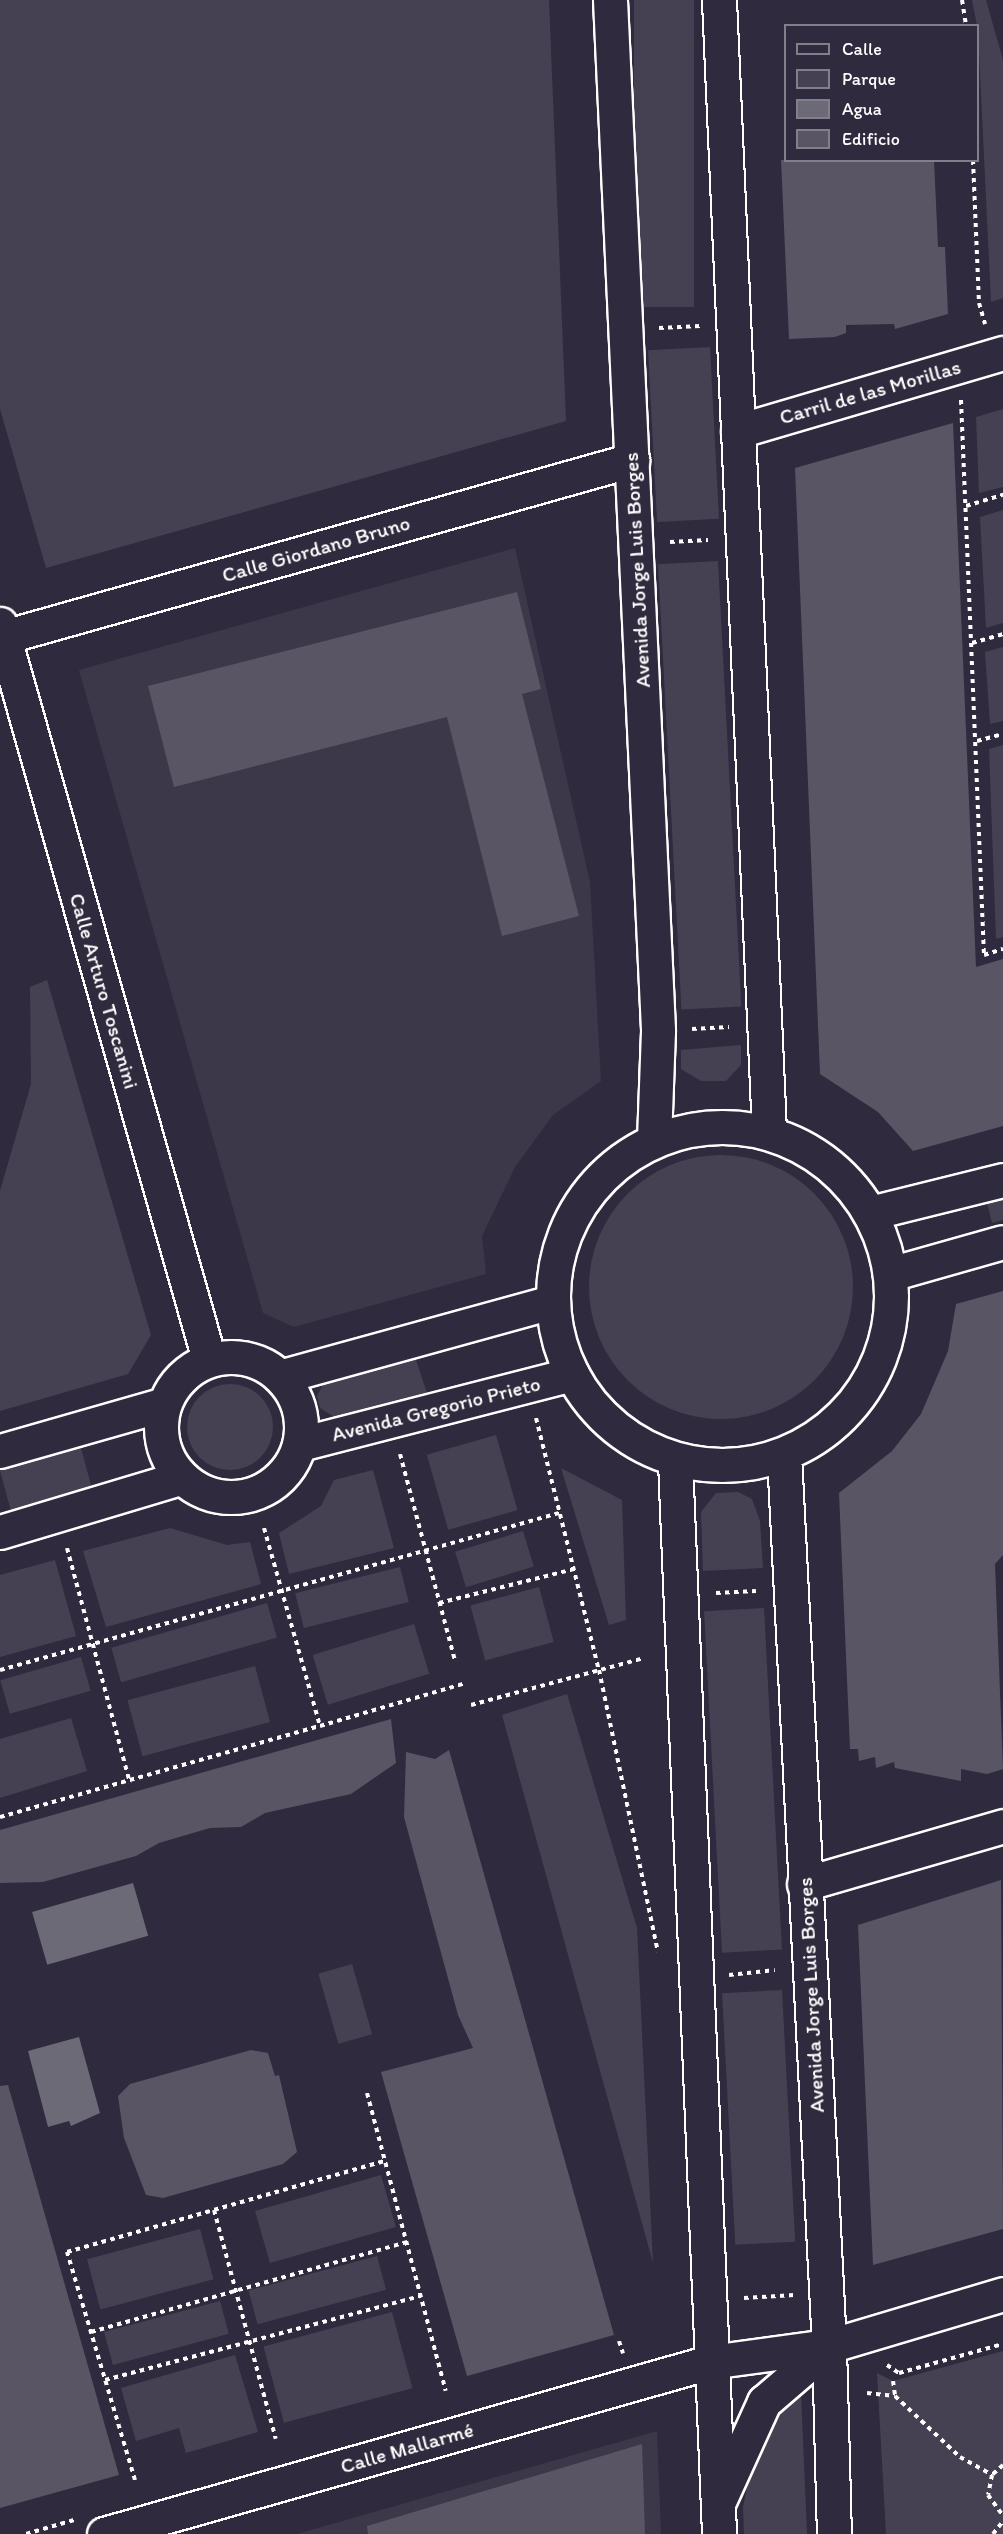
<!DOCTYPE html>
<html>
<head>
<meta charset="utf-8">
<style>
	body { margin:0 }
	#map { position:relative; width:1003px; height:2534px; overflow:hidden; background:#2f2a3d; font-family:Itim,sans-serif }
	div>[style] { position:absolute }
	.built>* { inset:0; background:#3c3749 }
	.green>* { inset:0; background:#464152; transform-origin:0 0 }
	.round { border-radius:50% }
	.water>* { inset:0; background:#6d6a77; transform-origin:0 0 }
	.building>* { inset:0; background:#595564 }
	.path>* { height:4px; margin-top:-2px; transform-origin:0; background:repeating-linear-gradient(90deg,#fff 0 4.5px,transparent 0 9px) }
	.roads { filter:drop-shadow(2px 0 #fff) drop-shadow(-2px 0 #fff) drop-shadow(0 2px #fff) drop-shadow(0 -2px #fff) }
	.street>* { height:33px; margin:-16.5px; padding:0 16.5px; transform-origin:16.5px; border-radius:16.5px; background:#2f2a3d }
	.secondary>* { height:33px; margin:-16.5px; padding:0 16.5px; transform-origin:16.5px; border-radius:16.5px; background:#2f2a3d }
	.secondary>.ring { margin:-16.5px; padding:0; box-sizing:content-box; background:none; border:33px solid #2f2a3d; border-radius:50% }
	span { translate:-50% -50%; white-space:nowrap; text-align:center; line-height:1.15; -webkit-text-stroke:4.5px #2f2a3d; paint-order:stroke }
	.street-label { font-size:21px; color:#fff }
	.legend { position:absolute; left:784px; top:24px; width:195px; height:138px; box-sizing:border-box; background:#2f2a3d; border:2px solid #827f8b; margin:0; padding:8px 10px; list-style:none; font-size:18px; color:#fff }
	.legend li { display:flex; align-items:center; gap:12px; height:30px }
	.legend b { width:30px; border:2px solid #827f8b }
</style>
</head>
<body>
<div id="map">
	<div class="built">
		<div style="clip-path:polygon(515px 548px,590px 882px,601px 1081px,553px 1115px,515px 1167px,482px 1236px,486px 1274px,294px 1327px,263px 1313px,79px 670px)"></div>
		<div style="clip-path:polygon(657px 2431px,661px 2534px,297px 2534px)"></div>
	</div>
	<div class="green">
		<div style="clip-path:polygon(0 0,549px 0,566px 421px,46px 568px,0 409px)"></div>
		<div style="left:634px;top:0;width:60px;height:307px"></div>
		<div style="clip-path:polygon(972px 0,986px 0,1003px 60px,1003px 298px,991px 302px,978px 31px)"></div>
		<div style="left:710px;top:347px;width:172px;height:62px;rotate:87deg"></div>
		<div style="clip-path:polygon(1003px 409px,1003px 487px,979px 493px,976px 417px)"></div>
		<div style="clip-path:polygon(1003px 510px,1003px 623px,986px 628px,980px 517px)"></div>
		<div style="left:718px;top:561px;width:446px;height:60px;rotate:87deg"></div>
		<div style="clip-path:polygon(1003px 647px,1003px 721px,990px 724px,985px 652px)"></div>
		<div style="clip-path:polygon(1003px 745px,1003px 937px,996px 939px,989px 749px)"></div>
		<div style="clip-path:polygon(47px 980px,151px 1335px,128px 1374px,0 1411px,0 1191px,31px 1084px,30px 987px)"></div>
		<div style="clip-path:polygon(741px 1045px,741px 1065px,726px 1081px,701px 1081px,681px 1069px,681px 1050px)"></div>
		<div class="round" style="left:589px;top:1155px;width:264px;height:264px"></div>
		<div style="clip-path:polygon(1003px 1194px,1003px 1220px,992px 1223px,986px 1199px)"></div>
		<div style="clip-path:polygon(414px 1354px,427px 1393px,336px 1418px,320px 1408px,317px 1396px,326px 1379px)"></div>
		<div class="round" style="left:187px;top:1384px;width:86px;height:86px"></div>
		<div style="left:496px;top:1435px;width:78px;height:72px;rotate:74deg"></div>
		<div style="left:81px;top:1448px;width:41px;height:84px;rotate:75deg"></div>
		<div style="clip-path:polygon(561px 1468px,622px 1500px,626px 1620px,609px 1625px)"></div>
		<div style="clip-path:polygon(373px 1470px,394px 1548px,289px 1574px,279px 1533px,321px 1506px,334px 1480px)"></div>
		<div style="clip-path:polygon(738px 1492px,752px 1499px,760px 1521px,763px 1568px,703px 1571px,701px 1512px,716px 1493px)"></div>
		<div style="clip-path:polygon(170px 1528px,227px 1545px,250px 1542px,261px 1584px,106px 1627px,83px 1551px)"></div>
		<div style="left:523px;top:1531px;width:37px;height:71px;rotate:73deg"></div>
		<div style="clip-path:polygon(55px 1560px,76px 1636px,0 1657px,0 1575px)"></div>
		<div style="left:400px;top:1567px;width:36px;height:108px;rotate:76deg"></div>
		<div style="left:539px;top:1587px;width:57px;height:71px;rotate:75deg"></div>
		<div style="left:267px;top:1603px;width:36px;height:162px;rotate:74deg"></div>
		<div style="left:764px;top:1608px;width:342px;height:60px;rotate:87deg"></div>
		<div style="left:414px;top:1624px;width:52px;height:106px;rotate:73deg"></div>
		<div style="left:81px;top:1657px;width:35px;height:84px;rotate:74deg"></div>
		<div style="left:255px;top:1666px;width:58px;height:132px;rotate:75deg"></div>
		<div style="clip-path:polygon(567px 1694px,637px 1928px,653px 2263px,502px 1715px)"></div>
		<div style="clip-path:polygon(71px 1718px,87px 1771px,0 1798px,0 1739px)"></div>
		<div style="left:352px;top:1964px;width:73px;height:35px;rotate:74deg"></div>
		<div style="left:782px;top:1990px;width:252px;height:60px;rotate:87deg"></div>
		<div style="left:381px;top:2175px;width:54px;height:131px;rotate:74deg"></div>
		<div style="left:200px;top:2229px;width:52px;height:117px;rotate:75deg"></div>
		<div style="left:377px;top:2256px;width:35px;height:133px;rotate:75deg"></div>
		<div style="left:220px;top:2301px;width:34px;height:120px;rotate:75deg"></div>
		<div style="left:392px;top:2312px;width:79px;height:133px;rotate:75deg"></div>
		<div style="clip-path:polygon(1003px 2351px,1003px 2534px,886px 2534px,877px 2373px,893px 2381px)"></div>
		<div style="clip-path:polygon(235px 2355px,258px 2432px,186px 2453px,179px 2428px,136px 2441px,121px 2388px)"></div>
		<div style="clip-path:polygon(801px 2392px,807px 2534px,744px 2534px,743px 2507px,751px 2468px,779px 2414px)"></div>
	</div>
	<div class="water">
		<div style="left:133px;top:1883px;width:55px;height:105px;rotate:74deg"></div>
		<div style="clip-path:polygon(79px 2037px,100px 2113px,71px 2126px,69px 2121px,48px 2127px,28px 2051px)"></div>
	</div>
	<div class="building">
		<div style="clip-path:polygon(781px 160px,934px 160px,938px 247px,945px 247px,948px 314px,895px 329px,894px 324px,846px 325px,846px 333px,835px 337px,789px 339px)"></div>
		<div style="clip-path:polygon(953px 423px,976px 967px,1003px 959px,1003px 1126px,913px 1151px,878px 1112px,820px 1074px,795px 468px)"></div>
		<div style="clip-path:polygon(517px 592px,541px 689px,522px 694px,579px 916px,502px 936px,447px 717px,174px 787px,148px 686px)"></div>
		<div style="clip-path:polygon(1003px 1291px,1003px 1555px,995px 1564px,1003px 1769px,987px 1774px,961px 1769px,961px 1781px,895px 1768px,894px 1762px,876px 1768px,875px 1757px,859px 1761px,858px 1749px,850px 1749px,839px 1493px,892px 1451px,921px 1414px,948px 1351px,956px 1304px)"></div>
		<div style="clip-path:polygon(391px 1719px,396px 1763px,351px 1794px,265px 1813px,241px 1827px,210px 1828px,159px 1843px,136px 1856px,43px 1882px,0 1883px,0 1830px)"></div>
		<div style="clip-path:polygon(449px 1750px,614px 2335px,467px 2376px,381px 2072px,473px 2048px,458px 2015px,404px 1817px,406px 1752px,435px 1759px)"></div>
		<div style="clip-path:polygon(1001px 1880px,1003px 2229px,873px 2265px,858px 1925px)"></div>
		<div style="clip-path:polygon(251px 2050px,268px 2053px,275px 2076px,279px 2075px,297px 2152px,283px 2164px,163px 2198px,146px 2195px,124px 2138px,118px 2096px,130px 2084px)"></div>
		<div style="clip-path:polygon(8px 2085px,119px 2475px,0 2508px,0 2086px)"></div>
		<div style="clip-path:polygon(642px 2444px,645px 2534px,368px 2534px,367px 2526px)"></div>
	</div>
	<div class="path">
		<div style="left:962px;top:0;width:26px;rotate:81deg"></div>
		<div style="left:973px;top:160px;width:143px;rotate:87.6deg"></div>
		<div style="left:979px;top:303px;width:22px;rotate:74deg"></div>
		<div style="left:659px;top:328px;width:41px;rotate:-2.8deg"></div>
		<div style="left:961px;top:400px;width:555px;rotate:87.63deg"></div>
		<div style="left:984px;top:955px;width:20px;rotate:-18deg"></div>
		<div style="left:966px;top:506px;width:39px;rotate:-17deg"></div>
		<div style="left:670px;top:542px;width:38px;rotate:-3deg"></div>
		<div style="left:972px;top:643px;width:32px;rotate:-16deg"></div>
		<div style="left:977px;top:741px;width:27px;rotate:-15deg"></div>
		<div style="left:692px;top:1029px;width:37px;rotate:-3deg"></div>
		<div style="left:536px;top:1418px;width:260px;rotate:76deg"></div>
		<div style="left:599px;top:1670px;width:288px;rotate:78.2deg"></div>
		<div style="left:400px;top:1454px;width:213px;rotate:75.1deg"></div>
		<div style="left:264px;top:1528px;width:206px;rotate:74.2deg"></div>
		<div style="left:320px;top:1726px;width:149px;rotate:-16.4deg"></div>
		<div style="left:67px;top:1548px;width:243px;rotate:75deg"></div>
		<div style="left:716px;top:1593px;width:40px;rotate:-2.9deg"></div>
		<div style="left:439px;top:1603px;width:139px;rotate:-14.1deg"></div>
		<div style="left:0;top:1670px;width:581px;rotate:-15.69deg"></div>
		<div style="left:471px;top:1705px;width:179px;rotate:-15.2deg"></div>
		<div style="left:0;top:1817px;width:333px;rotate:-15.9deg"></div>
		<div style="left:729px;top:1975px;width:46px;rotate:-6.2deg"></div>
		<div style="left:367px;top:2093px;width:308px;rotate:75.2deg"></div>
		<div style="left:214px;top:2210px;width:237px;rotate:74.9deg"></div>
		<div style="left:744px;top:2298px;width:50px;rotate:-3.4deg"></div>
		<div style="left:91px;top:2332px;width:329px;rotate:-15.9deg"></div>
		<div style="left:619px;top:2341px;width:13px;rotate:72deg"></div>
		<div style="left:887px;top:2365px;width:14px;rotate:34deg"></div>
		<div style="left:899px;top:2373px;width:108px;rotate:-15.6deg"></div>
		<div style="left:105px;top:2380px;width:327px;rotate:-14.9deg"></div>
		<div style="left:893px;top:2381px;width:15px;rotate:82deg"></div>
		<div style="left:867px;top:2393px;width:28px;rotate:6deg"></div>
		<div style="left:895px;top:2396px;width:89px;rotate:43.2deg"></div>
		<div style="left:960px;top:2457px;width:37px;rotate:29deg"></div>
		<div style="left:1003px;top:2465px;width:15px;rotate:138deg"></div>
		<div style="left:992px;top:2475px;width:20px;rotate:101deg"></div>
		<div style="left:988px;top:2495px;width:26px;rotate:54deg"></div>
		<div style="left:135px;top:2480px;width:238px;rotate:-106.6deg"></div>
		<div style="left:67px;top:2252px;width:331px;rotate:-16deg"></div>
		<div style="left:26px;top:2534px;width:50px;rotate:-16.3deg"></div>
		<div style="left:993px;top:2534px;width:16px;rotate:-52deg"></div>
	</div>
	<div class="roads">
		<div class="street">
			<div style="left:738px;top:431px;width:276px;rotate:-16.4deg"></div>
			<div style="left:0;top:624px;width:764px;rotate:74.13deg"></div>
			<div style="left:0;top:638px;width:657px;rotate:-15.73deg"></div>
			<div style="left:870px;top:1213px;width:137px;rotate:-13.9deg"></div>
			<div style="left:890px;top:1274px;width:117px;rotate:-15.8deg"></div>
			<div style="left:804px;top:1884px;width:207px;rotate:-16.2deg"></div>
			<div style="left:104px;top:2534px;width:630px;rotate:-15.85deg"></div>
		</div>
		<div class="secondary">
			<div style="left:610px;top:0;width:1032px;rotate:87.33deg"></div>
			<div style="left:658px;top:1031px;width:109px;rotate:92.1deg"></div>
			<div style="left:719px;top:0;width:1133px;rotate:87.47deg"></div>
			<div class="ring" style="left:553px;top:1127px;width:305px;height:305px"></div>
			<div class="ring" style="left:161px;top:1357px;width:107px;height:107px"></div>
			<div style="left:283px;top:1376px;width:279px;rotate:-15.4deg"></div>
			<div style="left:300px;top:1444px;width:281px;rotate:-14.4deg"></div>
			<div style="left:0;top:1451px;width:168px;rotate:-15.9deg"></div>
			<div style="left:784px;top:1455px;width:892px;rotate:87.11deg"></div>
			<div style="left:829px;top:2346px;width:188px;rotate:88.5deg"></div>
			<div style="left:675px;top:1461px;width:1074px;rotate:87.65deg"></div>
			<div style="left:0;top:1532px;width:188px;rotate:-16.7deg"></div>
			<div style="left:710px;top:2362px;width:120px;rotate:-7.7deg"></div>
			<div style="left:829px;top:2346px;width:182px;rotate:-16.6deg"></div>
			<div style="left:720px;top:2499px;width:107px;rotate:-65.6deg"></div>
			<div style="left:764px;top:2402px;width:86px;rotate:-40.7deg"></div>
		</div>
	</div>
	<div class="street-label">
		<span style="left:870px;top:392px;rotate:-16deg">Carril de las Morillas</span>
		<span style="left:316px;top:549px;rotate:-16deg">Calle Giordano Bruno</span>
		<span style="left:637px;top:570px;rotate:-93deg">Avenida Jorge Luis Borges</span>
		<span style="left:104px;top:991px;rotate:74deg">Calle Arturo Toscanini</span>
		<span style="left:436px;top:1409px;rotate:-14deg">Avenida Gregorio Prieto</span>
		<span style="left:811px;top:1995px;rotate:-93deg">Avenida Jorge Luis Borges</span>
		<span style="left:407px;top:2448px;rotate:-16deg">Calle Mallarmé</span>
	</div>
	<ul class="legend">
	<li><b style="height:8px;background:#2f2a3d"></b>Calle</li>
	<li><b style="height:16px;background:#464152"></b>Parque</li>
	<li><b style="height:16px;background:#6d6a77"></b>Agua</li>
	<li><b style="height:16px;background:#595564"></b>Edificio</li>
	</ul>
</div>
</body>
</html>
